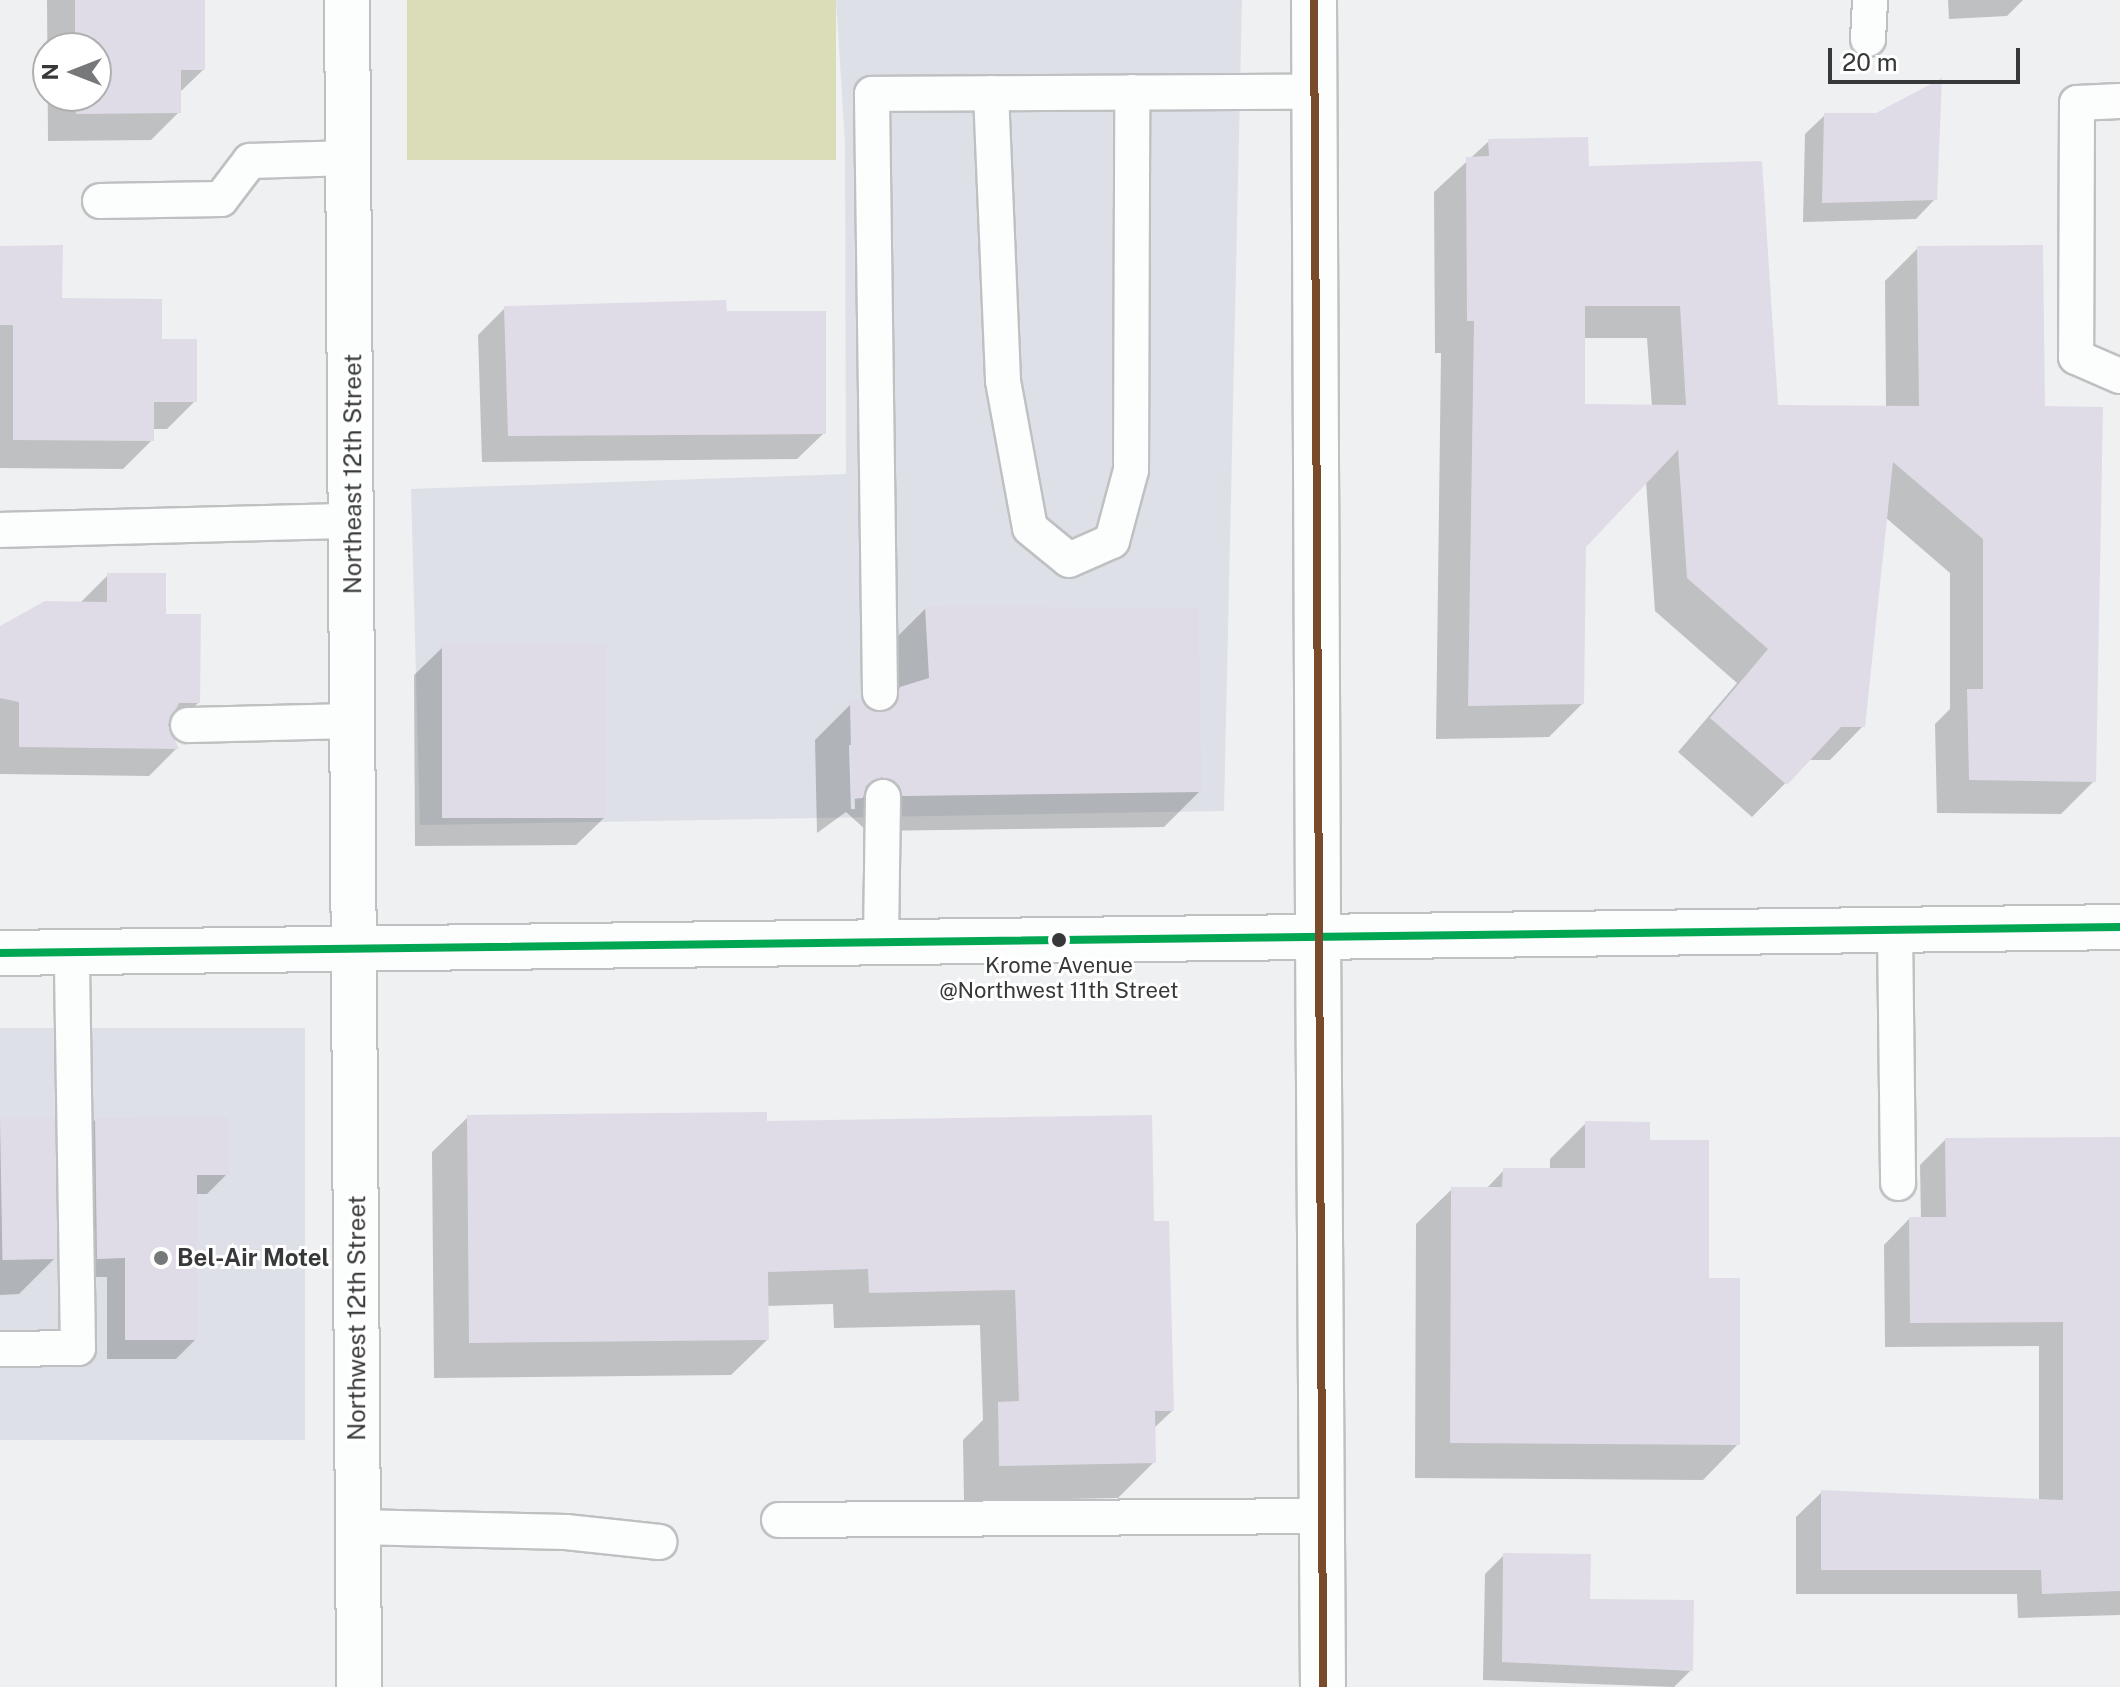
<!DOCTYPE html>
<html>
<head>
<meta charset="utf-8">
<style>
	body { margin:0 }
	#map { position:relative; width:2120px; height:1687px; overflow:hidden; background:#eef0f2; font-family:"Public Sans",sans-serif }
	div>[style] { position:absolute }
	.built>* { inset:0; background:#dde0e7; transform-origin:0 0 }
	.green>* { inset:0; background:#daddb7; transform-origin:0 0 }
	.shadow>* { inset:0; background:#0003 }
	.building>* { inset:0; background:#e0dce7; transform-origin:0 0 }
	.roads { filter:drop-shadow(2px 0 #bfc0c2) drop-shadow(-2px 0 #bfc0c2) drop-shadow(0 2px #bfc0c2) drop-shadow(0 -2px #bfc0c2) }
	.lane>* { height:34px; margin:-17px; padding:0 17px; transform-origin:17px; border-radius:17px; background:#fcfdfd }
	.street>* { height:44px; margin:-22px; padding:0 22px; transform-origin:22px; border-radius:22px; background:#fcfdfd }
	.secondary>* { height:44px; margin:-22px; padding:0 22px; transform-origin:22px; border-radius:22px; background:#fcfdfd }
	.highway>* { height:44px; margin:-22px; padding:0 22px; transform-origin:22px; border-radius:22px; background:#fcfdfd }
	.bus-1>* { height:8px; margin:-4px; padding:0 4px; transform-origin:4px; border-radius:4px; background:#00a651 }
	.bus-2>* { height:8px; margin:-4px; padding:0 4px; transform-origin:4px; border-radius:4px; background:#7a4b2a }
	.dots>* { width:22px; height:22px; translate:-50% -50%; box-sizing:border-box; border:4px solid #fff; border-radius:50% }
	span { translate:-50% -50%; white-space:nowrap; text-align:center; line-height:1.15; -webkit-text-stroke:6px #fff; paint-order:stroke }
	.bus-label { font-size:22px; color:#373839 }
	.street-label { font-size:24px; color:#373839 }
	.poi-label { font-size:24px; color:#373839; font-weight:700 }
	.left { translate:0 -50%; text-align:left }
	.north { position:absolute; left:32px; top:32px; width:80px; height:80px; box-sizing:border-box; background:#fff; border:2px solid #afafb0; border-radius:50%; rotate:270deg; font-size:22px; font-weight:700; line-height:32px; text-align:center; color:#373839 }
	.north::after { content:''; display:block; margin:auto; width:28px; height:36px; background:#77787a; clip-path:polygon(50% 0,100% 100%,50% 72%,0 100%) }
	.scale { position:absolute; left:1828px; top:48px; width:192px; height:36px; box-sizing:border-box; border:4px solid #373839; border-top:0; padding-left:10px; font-size:24px; line-height:28px; white-space:nowrap; color:#373839; -webkit-text-stroke:6px #fff; paint-order:stroke }
</style>
</head>
<body>
<div id="map">
	<div class="built">
		<div style="clip-path:polygon(836px 0,1242px 0,1224px 811px,420px 825px,411px 489px,846px 474px,845px 143px)"></div>
		<div style="left:305px;top:1028px;width:412px;height:305px;rotate:90deg"></div>
	</div>
	<div class="green">
		<div style="left:407px;top:0;width:429px;height:160px"></div>
	</div>
	<div class="shadow">
		<div style="clip-path:polygon(evenodd,47px 0,203px 0,203px 70px,179px 93px,179px 112px,151px 140px,48px 141px,47px 0,48px 48px,96px 48px,96px 96px,48px 96px,48px 48px)"></div>
		<div style="clip-path:polygon(1948px 0,2023px 0,2007px 16px,1949px 19px)"></div>
		<div style="clip-path:polygon(1825px 115px,1935px 199px,1916px 219px,1803px 222px,1805px 134px)"></div>
		<div style="clip-path:polygon(evenodd,1489px 141px,1587px 169px,1776px 407px,1886px 408px,1885px 281px,1918px 248px,2043px 408px,2094px 781px,2061px 814px,1937px 813px,1935px 724px,1950px 709px,1950px 573px,1885px 517px,1863px 726px,1830px 760px,1808px 760px,1752px 817px,1678px 752px,1737px 683px,1655px 611px,1646px 481px,1584px 546px,1582px 704px,1549px 737px,1436px 739px,1441px 353px,1435px 353px,1434px 192px,1489px 141px,1583px 338px,1647px 338px,1652px 407px,1583px 406px,1583px 338px)"></div>
		<div style="clip-path:polygon(0 248px,60px 300px,160px 341px,195px 401px,167px 429px,152px 429px,152px 440px,123px 469px,0 468px)"></div>
		<div style="clip-path:polygon(505px 308px,725px 313px,824px 433px,797px 459px,482px 462px,478px 335px)"></div>
		<div style="clip-path:polygon(108px 575px,164px 616px,198px 703px,169px 732px,177px 748px,149px 776px,0 774px,0 628px,80px 603px)"></div>
		<div style="clip-path:polygon(evenodd,926px 608px,1200px 791px,1164px 827px,867px 831px,846px 812px,817px 833px,815px 740px,851px 704px,877px 713px,893px 697px,890px 644px,926px 608px,849px 745px,853px 745px,855px 809px,851px 809px,849px 745px)"></div>
		<div style="clip-path:polygon(443px 647px,605px 817px,576px 845px,415px 846px,414px 675px)"></div>
		<div style="clip-path:polygon(468px 1117px,765px 1123px,1152px 1223px,1172px 1411px,1153px 1429px,1154px 1462px,1118px 1498px,964px 1501px,963px 1440px,983px 1420px,980px 1325px,834px 1328px,833px 1304px,766px 1306px,767px 1340px,731px 1375px,434px 1378px,432px 1152px)"></div>
		<div style="clip-path:polygon(0 1120px,55px 1258px,19px 1294px,0 1295px)"></div>
		<div style="clip-path:polygon(95px 1120px,227px 1174px,207px 1194px,195px 1194px,195px 1340px,176px 1359px,107px 1359px,107px 1277px,78px 1277px,76px 1139px)"></div>
		<div style="clip-path:polygon(1586px 1123px,1648px 1142px,1707px 1280px,1738px 1444px,1703px 1480px,1415px 1478px,1416px 1224px,1452px 1189px,1486px 1189px,1504px 1170px,1550px 1170px,1550px 1159px)"></div>
		<div style="clip-path:polygon(2120px 1139px,2120px 1615px,2018px 1618px,2017px 1594px,1796px 1594px,1796px 1517px,1822px 1492px,2039px 1501px,2039px 1346px,1885px 1347px,1884px 1245px,1909px 1219px,1921px 1219px,1920px 1165px,1945px 1140px)"></div>
		<div style="clip-path:polygon(1504px 1555px,1588px 1601px,1691px 1670px,1674px 1687px,1483px 1680px,1485px 1574px)"></div>
	</div>
	<div class="building">
		<div style="clip-path:polygon(75px 0,205px 0,205px 70px,181px 70px,181px 113px,76px 114px,75px 96px,96px 96px,96px 48px,75px 48px)"></div>
		<div style="clip-path:polygon(1942px 78px,1937px 200px,1822px 203px,1824px 113px,1876px 113px)"></div>
		<div style="clip-path:polygon(evenodd,1588px 137px,1589px 166px,1762px 161px,1778px 405px,1919px 406px,1917px 246px,2043px 245px,2045px 406px,2103px 407px,2096px 782px,1969px 780px,1967px 689px,1983px 689px,1983px 539px,1893px 462px,1865px 727px,1841px 727px,1787px 785px,1710px 718px,1768px 649px,1687px 578px,1678px 450px,1586px 547px,1584px 704px,1468px 706px,1474px 321px,1467px 321px,1466px 157px,1489px 156px,1488px 139px,1588px 137px,1585px 306px,1680px 306px,1686px 405px,1585px 404px,1585px 306px)"></div>
		<div style="clip-path:polygon(63px 245px,62px 298px,162px 299px,162px 339px,197px 339px,197px 402px,154px 402px,154px 441px,13px 440px,13px 325px,0 325px,0 246px)"></div>
		<div style="clip-path:polygon(726px 300px,727px 311px,826px 311px,826px 434px,508px 436px,504px 306px)"></div>
		<div style="clip-path:polygon(107px 573px,166px 573px,166px 614px,201px 614px,200px 703px,179px 703px,168px 725px,179px 749px,19px 747px,19px 702px,0 698px,0 626px,45px 601px,107px 602px)"></div>
		<div style="clip-path:polygon(925px 606px,1198px 608px,1202px 792px,903px 796px,882px 777px,866px 786px,863px 798px,852px 799px,850px 702px,861px 699px,871px 711px,890px 710px,900px 687px,929px 678px)"></div>
		<div style="left:606px;top:644px;width:174px;height:164px;rotate:90deg"></div>
		<div style="clip-path:polygon(767px 1112px,767px 1121px,1152px 1115px,1154px 1221px,1169px 1221px,1174px 1411px,1155px 1411px,1156px 1463px,999px 1466px,998px 1402px,1019px 1401px,1015px 1290px,869px 1293px,868px 1269px,768px 1272px,769px 1340px,469px 1343px,467px 1115px)"></div>
		<div style="clip-path:polygon(228px 1117px,229px 1175px,197px 1175px,197px 1340px,125px 1340px,125px 1258px,97px 1259px,95px 1118px)"></div>
		<div style="left:55px;top:1118px;width:141px;height:55px;rotate:89deg"></div>
		<div style="clip-path:polygon(1585px 1121px,1650px 1122px,1650px 1140px,1709px 1140px,1709px 1278px,1740px 1278px,1740px 1445px,1450px 1443px,1451px 1187px,1502px 1187px,1503px 1168px,1585px 1168px)"></div>
		<div style="clip-path:polygon(2120px 1137px,2120px 1591px,2042px 1594px,2041px 1570px,1821px 1570px,1821px 1490px,2063px 1500px,2063px 1322px,1910px 1323px,1909px 1217px,1946px 1217px,1945px 1138px)"></div>
		<div style="clip-path:polygon(1503px 1553px,1591px 1554px,1590px 1599px,1694px 1600px,1693px 1671px,1502px 1662px)"></div>
	</div>
	<div class="roads">
		<div class="lane">
			<div style="left:1868px;top:39px;width:39px;rotate:-87deg"></div>
			<div style="left:991px;top:93px;width:288px;rotate:87.6deg"></div>
			<div style="left:1003px;top:381px;width:149px;rotate:79.6deg"></div>
			<div style="left:1030px;top:528px;width:50px;rotate:39.4deg"></div>
			<div style="left:1069px;top:560px;width:47px;rotate:-23.8deg"></div>
			<div style="left:1112px;top:541px;width:73px;rotate:-75deg"></div>
			<div style="left:1131px;top:470px;width:378px;rotate:-89.8deg"></div>
			<div style="left:2120px;top:101px;width:43px;rotate:177.3deg"></div>
			<div style="left:2077px;top:103px;width:254px;rotate:90.2deg"></div>
			<div style="left:2076px;top:357px;width:48px;rotate:23.4deg"></div>
			<div style="left:100px;top:201px;width:121px;rotate:-0.9deg"></div>
			<div style="left:221px;top:199px;width:48px;rotate:-52.7deg"></div>
			<div style="left:250px;top:161px;width:100px;rotate:-1.7deg"></div>
			<div style="left:0;top:530px;width:354px;rotate:-1.5deg"></div>
			<div style="left:880px;top:693px;width:599px;rotate:-90.77deg"></div>
			<div style="left:872px;top:94px;width:443px;rotate:-0.3deg"></div>
			<div style="left:188px;top:725px;width:165px;rotate:-1.4deg"></div>
			<div style="left:1895px;top:929px;width:254px;rotate:89.3deg"></div>
			<div style="left:881px;top:941px;width:144px;rotate:-89.2deg"></div>
			<div style="left:0;top:1349px;width:78px;rotate:-0.7deg"></div>
			<div style="left:78px;top:1348px;width:396px;rotate:-90.9deg"></div>
			<div style="left:779px;top:1520px;width:543px;rotate:-0.42deg"></div>
			<div style="left:357px;top:1527px;width:209px;rotate:1.4deg"></div>
			<div style="left:566px;top:1532px;width:94px;rotate:6.1deg"></div>
		</div>
		<div class="street">
			<div style="left:347px;top:0;width:1687px;rotate:89.59deg"></div>
			<div style="left:1318px;top:934px;width:753px;rotate:89.62deg"></div>
		</div>
		<div class="secondary">
			<div style="left:1314px;top:0;width:934px;rotate:89.75deg"></div>
		</div>
		<div class="highway">
			<div style="left:0;top:953px;width:2120px;rotate:-0.7deg"></div>
		</div>
	</div>
	<div class="bus-1">
		<div style="left:0;top:953px;width:2120px;rotate:-0.7deg"></div>
	</div>
	<div class="bus-2">
		<div style="left:1314px;top:0;width:1687px;rotate:89.69deg"></div>
	</div>
	<div class="dots">
		<div style="left:1059px;top:940px;background:#373839"></div>
		<div style="left:161px;top:1258px;background:#77787a"></div>
	</div>
	<div class="bus-label">
		<span style="left:1059px;top:978px">Krome Avenue<br>@Northwest 11th Street</span>
	</div>
	<div class="street-label">
		<span style="left:353px;top:474px;rotate:-90deg">Northeast 12th Street</span>
		<span style="left:357px;top:1318px;rotate:-90deg">Northwest 12th Street</span>
	</div>
	<div class="poi-label">
		<span class="left" style="left:177px;top:1258px">Bel-Air Motel</span>
	</div>
	<div class="north">N</div>
	<div class="scale">20 m</div>
</div>
</body>
</html>
